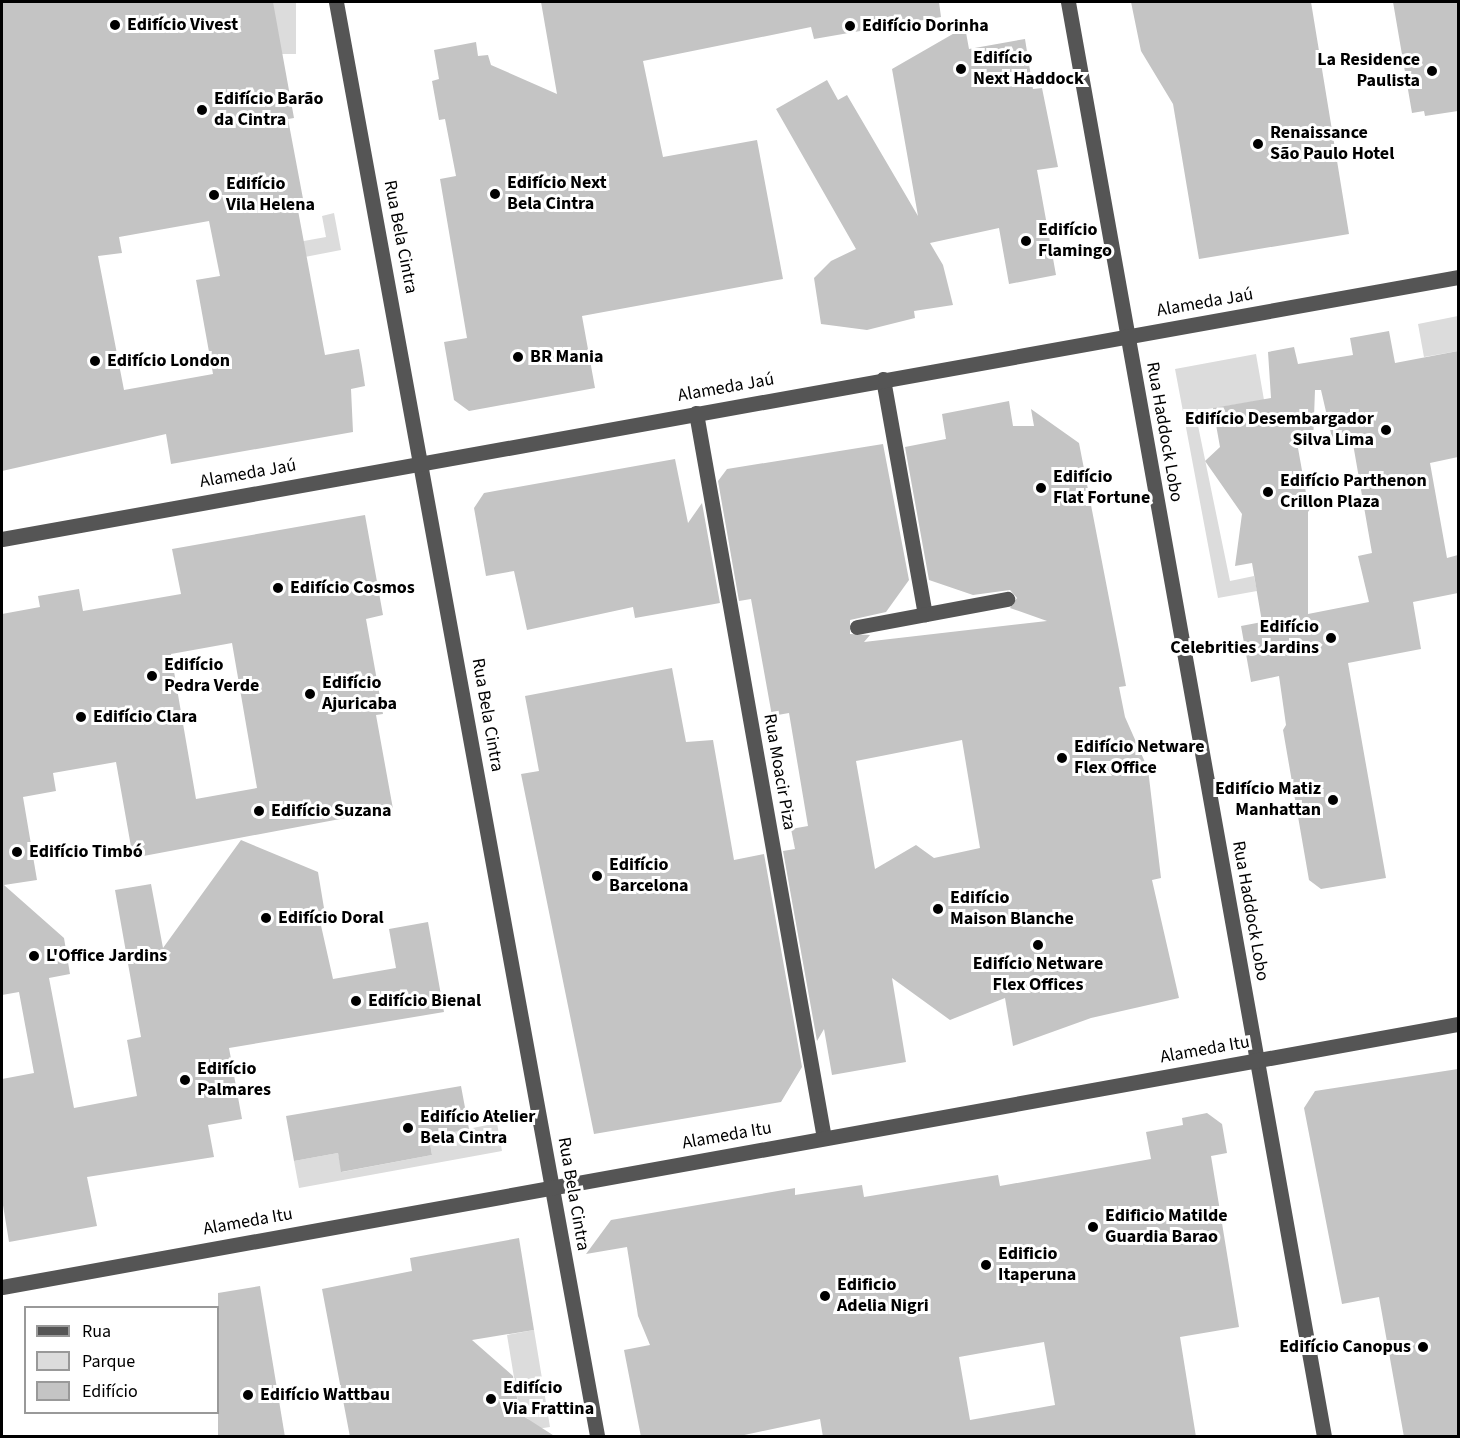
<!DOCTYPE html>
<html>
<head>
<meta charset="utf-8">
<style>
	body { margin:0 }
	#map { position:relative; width:1460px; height:1438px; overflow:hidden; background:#fff; font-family:"Source Sans 3",sans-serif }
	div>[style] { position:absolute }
	.green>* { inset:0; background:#dcdcdc; transform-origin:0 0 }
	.building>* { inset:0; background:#c4c4c4 }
	.minor>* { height:15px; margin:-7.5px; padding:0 7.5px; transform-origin:7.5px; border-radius:7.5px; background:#555 }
	.dots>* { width:16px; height:16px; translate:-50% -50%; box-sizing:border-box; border:3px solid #fff; border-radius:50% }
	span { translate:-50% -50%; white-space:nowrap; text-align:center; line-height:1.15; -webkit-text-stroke:6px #fff; paint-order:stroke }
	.poi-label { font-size:18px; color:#000; font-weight:700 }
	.left { translate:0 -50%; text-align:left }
	.right { translate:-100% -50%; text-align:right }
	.street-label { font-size:18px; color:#000 }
	.frame { position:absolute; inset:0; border:3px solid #000; pointer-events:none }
	.legend { position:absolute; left:24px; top:1306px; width:195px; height:108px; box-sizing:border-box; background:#fff; border:2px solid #999; margin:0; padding:8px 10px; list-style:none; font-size:18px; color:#000 }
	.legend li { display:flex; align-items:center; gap:12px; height:30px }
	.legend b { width:30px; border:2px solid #999 }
</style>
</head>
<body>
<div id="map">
	<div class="green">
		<div style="left:273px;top:2px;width:23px;height:52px"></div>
		<div style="clip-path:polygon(334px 213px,341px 250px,279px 262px,276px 246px,326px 237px,322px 216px)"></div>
		<div style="clip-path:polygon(1458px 316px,1458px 351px,1424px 357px,1418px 324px)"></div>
		<div style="clip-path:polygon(1256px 354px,1264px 400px,1195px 411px,1230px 581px,1254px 576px,1257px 591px,1218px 598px,1175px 369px)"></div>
		<div style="clip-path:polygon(497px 1123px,502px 1151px,299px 1188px,294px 1161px,338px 1153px,342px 1172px,432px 1155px,429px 1137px)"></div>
		<div style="clip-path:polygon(534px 1330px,550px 1427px,530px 1430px,528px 1419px,520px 1414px,507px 1335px)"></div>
	</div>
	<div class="building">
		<div style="clip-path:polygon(evenodd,2px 2px,273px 2px,294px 118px,288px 119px,304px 204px,297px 205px,325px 355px,359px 349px,362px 366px,365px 386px,351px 389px,353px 432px,171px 464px,166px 434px,2px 471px,2px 2px,209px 221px,220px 276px,196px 280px,213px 374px,124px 390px,98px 256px,122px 253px,119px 237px,209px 221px)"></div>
		<div style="clip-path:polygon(541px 2px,939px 2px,941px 17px,814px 39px,811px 27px,643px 61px,663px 157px,757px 140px,783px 279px,582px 316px,595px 388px,469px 411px,454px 400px,444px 342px,467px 338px,440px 179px,456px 176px,445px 119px,439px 120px,432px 81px,439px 79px,434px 50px,476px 42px,478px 56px,488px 55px,491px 65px,557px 94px)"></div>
		<div style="clip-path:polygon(1131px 2px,1311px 2px,1349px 234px,1199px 259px,1173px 104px,1141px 51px)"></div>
		<div style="clip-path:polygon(1393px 2px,1458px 2px,1458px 111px,1425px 116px,1424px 111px,1412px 113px)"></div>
		<div style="clip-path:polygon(965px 27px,969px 49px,1025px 39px,1033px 89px,1042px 88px,1058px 167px,1037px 170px,1056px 275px,1009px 284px,999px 228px,930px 243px,943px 265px,953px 305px,914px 311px,915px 318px,867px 330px,821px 324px,814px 278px,831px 261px,856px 249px,776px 109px,827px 80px,838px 100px,847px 95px,918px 216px,892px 69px)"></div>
		<div style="clip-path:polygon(evenodd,1389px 331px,1395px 363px,1458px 351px,1458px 457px,1430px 463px,1447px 558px,1458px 555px,1458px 593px,1413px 602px,1421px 649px,1348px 663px,1386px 878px,1321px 889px,1309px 880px,1283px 730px,1286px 725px,1279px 676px,1251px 682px,1241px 626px,1262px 622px,1252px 563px,1235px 566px,1242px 514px,1205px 461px,1220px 447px,1213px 408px,1271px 398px,1268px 352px,1294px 347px,1298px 364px,1353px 355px,1350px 338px,1389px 331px,1315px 390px,1321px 390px,1333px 442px,1352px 438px,1372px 553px,1358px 556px,1369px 602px,1308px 614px,1308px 512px,1316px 501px,1306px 493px,1298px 448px,1313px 445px,1315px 390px)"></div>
		<div style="clip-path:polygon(evenodd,1009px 401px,1013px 426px,1034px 426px,1031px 409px,1079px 443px,1126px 686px,1119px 687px,1125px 717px,1148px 769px,1161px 878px,1152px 880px,1179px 998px,1091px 1018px,1013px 1046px,1005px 998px,950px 1020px,892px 978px,906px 1062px,832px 1075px,824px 1029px,817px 1041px,783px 851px,795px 849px,791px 829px,808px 826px,789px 713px,772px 716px,751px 599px,739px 601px,718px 481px,727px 469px,883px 444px,909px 580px,886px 612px,850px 620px,850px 634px,870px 635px,864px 642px,1047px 621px,1010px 608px,1017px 598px,1010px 590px,973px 595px,929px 580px,905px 447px,946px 439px,942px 414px,1009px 401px,962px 740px,980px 848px,934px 858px,916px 845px,875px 869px,856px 761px,962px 740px)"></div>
		<div style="clip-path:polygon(675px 459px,688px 523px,702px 503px,720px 603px,635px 618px,633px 607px,527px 630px,514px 571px,486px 576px,474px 508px,484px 493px)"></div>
		<div style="clip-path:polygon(evenodd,365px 515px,383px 615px,366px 619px,383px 714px,376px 715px,393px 809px,133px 858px,116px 762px,53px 773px,56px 791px,23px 797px,37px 880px,4px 885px,64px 938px,70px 974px,49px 978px,74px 1108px,137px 1096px,127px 1040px,141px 1037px,115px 890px,151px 884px,163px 948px,241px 840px,318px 872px,325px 914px,320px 921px,333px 979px,396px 968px,389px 929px,428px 922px,444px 1012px,229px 1048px,242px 1119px,208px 1125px,214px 1157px,87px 1177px,97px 1226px,9px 1242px,2px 1199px,2px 1079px,34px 1073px,19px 992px,2px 995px,2px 614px,40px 607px,38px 596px,79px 589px,83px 611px,181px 594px,172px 549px,365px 515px,232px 643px,257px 788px,196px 799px,171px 654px,232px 643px)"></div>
		<div style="clip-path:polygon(672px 668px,686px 742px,713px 740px,734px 860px,764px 854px,802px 1067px,781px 1102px,594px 1134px,521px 774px,539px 771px,525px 696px)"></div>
		<div style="clip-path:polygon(1458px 1069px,1458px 1437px,1404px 1437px,1379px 1297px,1342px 1304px,1304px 1108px,1315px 1091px)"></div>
		<div style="clip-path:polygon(461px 1086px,469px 1129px,429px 1137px,432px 1155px,341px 1172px,338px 1153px,294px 1161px,286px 1116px)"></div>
		<div style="clip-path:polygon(evenodd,1207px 1113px,1222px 1124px,1227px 1153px,1211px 1156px,1239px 1327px,1180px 1337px,1196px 1437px,823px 1437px,820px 1419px,735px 1437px,641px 1437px,624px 1350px,650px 1345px,638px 1316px,627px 1247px,586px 1254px,611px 1220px,795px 1188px,795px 1195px,862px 1185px,864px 1197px,998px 1175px,1000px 1186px,1151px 1159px,1146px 1132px,1183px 1125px,1182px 1118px,1207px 1113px,1044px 1342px,1055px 1405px,970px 1420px,959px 1357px,1044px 1342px)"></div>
		<div style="clip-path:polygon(519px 1238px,534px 1330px,472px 1340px,513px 1376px,520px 1414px,556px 1437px,350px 1437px,322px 1289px,412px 1271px,410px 1258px)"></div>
		<div style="clip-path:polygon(260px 1286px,285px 1437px,218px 1437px,218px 1293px)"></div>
	</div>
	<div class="minor">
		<div style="left:336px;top:2px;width:1458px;rotate:79.68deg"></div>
		<div style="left:1068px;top:2px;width:1457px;rotate:79.88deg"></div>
		<div style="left:883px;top:379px;width:239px;rotate:79.9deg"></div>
		<div style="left:696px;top:413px;width:736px;rotate:79.99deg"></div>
		<div style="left:2px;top:539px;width:1479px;rotate:-10.2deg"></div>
		<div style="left:857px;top:627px;width:153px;rotate:-10.6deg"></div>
		<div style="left:2px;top:1287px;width:1480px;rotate:-10.24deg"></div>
	</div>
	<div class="dots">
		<div style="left:115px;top:25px;background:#000"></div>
		<div style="left:850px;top:26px;background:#000"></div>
		<div style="left:961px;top:69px;background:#000"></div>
		<div style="left:1432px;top:71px;background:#000"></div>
		<div style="left:202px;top:110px;background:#000"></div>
		<div style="left:1258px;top:144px;background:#000"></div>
		<div style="left:495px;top:194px;background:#000"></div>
		<div style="left:214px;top:195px;background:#000"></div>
		<div style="left:1026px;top:241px;background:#000"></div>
		<div style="left:518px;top:357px;background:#000"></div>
		<div style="left:95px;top:361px;background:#000"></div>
		<div style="left:1386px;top:430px;background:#000"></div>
		<div style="left:1041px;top:488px;background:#000"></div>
		<div style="left:1268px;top:492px;background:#000"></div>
		<div style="left:278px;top:588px;background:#000"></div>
		<div style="left:1331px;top:638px;background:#000"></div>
		<div style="left:152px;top:676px;background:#000"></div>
		<div style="left:310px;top:694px;background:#000"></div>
		<div style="left:81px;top:717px;background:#000"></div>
		<div style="left:1062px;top:758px;background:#000"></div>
		<div style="left:1333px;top:800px;background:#000"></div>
		<div style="left:259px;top:811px;background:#000"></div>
		<div style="left:17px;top:852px;background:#000"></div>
		<div style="left:597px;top:876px;background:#000"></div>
		<div style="left:938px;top:909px;background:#000"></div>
		<div style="left:266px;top:918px;background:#000"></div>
		<div style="left:1038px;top:945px;background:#000"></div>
		<div style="left:34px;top:956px;background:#000"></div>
		<div style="left:356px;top:1001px;background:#000"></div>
		<div style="left:185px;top:1080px;background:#000"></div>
		<div style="left:408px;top:1128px;background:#000"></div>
		<div style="left:1093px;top:1227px;background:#000"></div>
		<div style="left:986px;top:1265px;background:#000"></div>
		<div style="left:825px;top:1296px;background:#000"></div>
		<div style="left:1423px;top:1347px;background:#000"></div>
		<div style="left:248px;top:1395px;background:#000"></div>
		<div style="left:491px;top:1399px;background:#000"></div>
	</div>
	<div class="poi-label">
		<span class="left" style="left:127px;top:25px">Edifício Vivest</span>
		<span class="left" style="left:862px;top:26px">Edifício Dorinha</span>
		<span class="left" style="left:973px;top:69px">Edifício<br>Next Haddock</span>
		<span class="right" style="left:1420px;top:71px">La Residence<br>Paulista</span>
		<span class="left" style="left:214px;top:110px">Edifício Barão<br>da Cintra</span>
		<span class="left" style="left:1270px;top:144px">Renaissance<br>São Paulo Hotel</span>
		<span class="left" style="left:507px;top:194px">Edifício Next<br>Bela Cintra</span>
		<span class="left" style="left:226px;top:195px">Edifício<br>Vila Helena</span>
		<span class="left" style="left:1038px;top:241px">Edifício<br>Flamingo</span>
		<span class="left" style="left:530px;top:357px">BR Mania</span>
		<span class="left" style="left:107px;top:361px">Edifício London</span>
		<span class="right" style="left:1374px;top:430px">Edifício Desembargador<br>Silva Lima</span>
		<span class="left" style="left:1053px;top:488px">Edifício<br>Flat Fortune</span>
		<span class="left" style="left:1280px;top:492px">Edifício Parthenon<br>Crillon Plaza</span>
		<span class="left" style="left:290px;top:588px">Edifício Cosmos</span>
		<span class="right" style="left:1319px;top:638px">Edifício<br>Celebrities Jardins</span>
		<span class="left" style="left:164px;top:676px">Edifício<br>Pedra Verde</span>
		<span class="left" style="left:322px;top:694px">Edifício<br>Ajuricaba</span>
		<span class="left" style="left:93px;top:717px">Edifício Clara</span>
		<span class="left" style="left:1074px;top:758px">Edifício Netware<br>Flex Office</span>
		<span class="right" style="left:1321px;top:800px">Edifício Matiz<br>Manhattan</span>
		<span class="left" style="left:271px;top:811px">Edifício Suzana</span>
		<span class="left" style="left:29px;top:852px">Edifício Timbó</span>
		<span class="left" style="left:609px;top:876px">Edifício<br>Barcelona</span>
		<span class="left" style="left:950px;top:909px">Edifício<br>Maison Blanche</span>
		<span class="left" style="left:278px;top:918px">Edifício Doral</span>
		<span class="left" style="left:46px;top:956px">L'Office Jardins</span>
		<span style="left:1038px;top:975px">Edifício Netware<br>Flex Offices</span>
		<span class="left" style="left:368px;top:1001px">Edifício Bienal</span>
		<span class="left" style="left:197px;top:1080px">Edifício<br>Palmares</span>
		<span class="left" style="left:420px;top:1128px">Edifício Atelier<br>Bela Cintra</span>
		<span class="left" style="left:1105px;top:1227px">Edificio Matilde<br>Guardia Barao</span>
		<span class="left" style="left:998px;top:1265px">Edificio<br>Itaperuna</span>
		<span class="left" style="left:837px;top:1296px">Edificio<br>Adelia Nigri</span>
		<span class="right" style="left:1411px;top:1347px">Edifício Canopus</span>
		<span class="left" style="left:503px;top:1399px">Edifício<br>Via Frattina</span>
		<span class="left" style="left:260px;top:1395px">Edifício Wattbau</span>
	</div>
	<div class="street-label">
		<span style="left:400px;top:237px;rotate:79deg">Rua Bela Cintra</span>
		<span style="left:1205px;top:303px;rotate:-10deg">Alameda Jaú</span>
		<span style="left:726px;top:388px;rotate:-10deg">Alameda Jaú</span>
		<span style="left:1164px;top:432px;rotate:80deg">Rua Haddock Lobo</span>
		<span style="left:248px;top:474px;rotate:-10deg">Alameda Jaú</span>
		<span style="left:487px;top:715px;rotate:80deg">Rua Bela Cintra</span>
		<span style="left:779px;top:772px;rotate:80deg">Rua Moacir Piza</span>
		<span style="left:1250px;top:911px;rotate:80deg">Rua Haddock Lobo</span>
		<span style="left:1205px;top:1050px;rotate:-10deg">Alameda Itu</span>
		<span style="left:727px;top:1136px;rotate:-10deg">Alameda Itu</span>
		<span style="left:573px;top:1194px;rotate:80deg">Rua Bela Cintra</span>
		<span style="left:248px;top:1222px;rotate:-10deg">Alameda Itu</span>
	</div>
	<div class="frame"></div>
	<ul class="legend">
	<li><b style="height:8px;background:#555"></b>Rua</li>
	<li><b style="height:16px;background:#dcdcdc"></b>Parque</li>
	<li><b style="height:16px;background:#c4c4c4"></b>Edifício</li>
	</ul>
</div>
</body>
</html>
